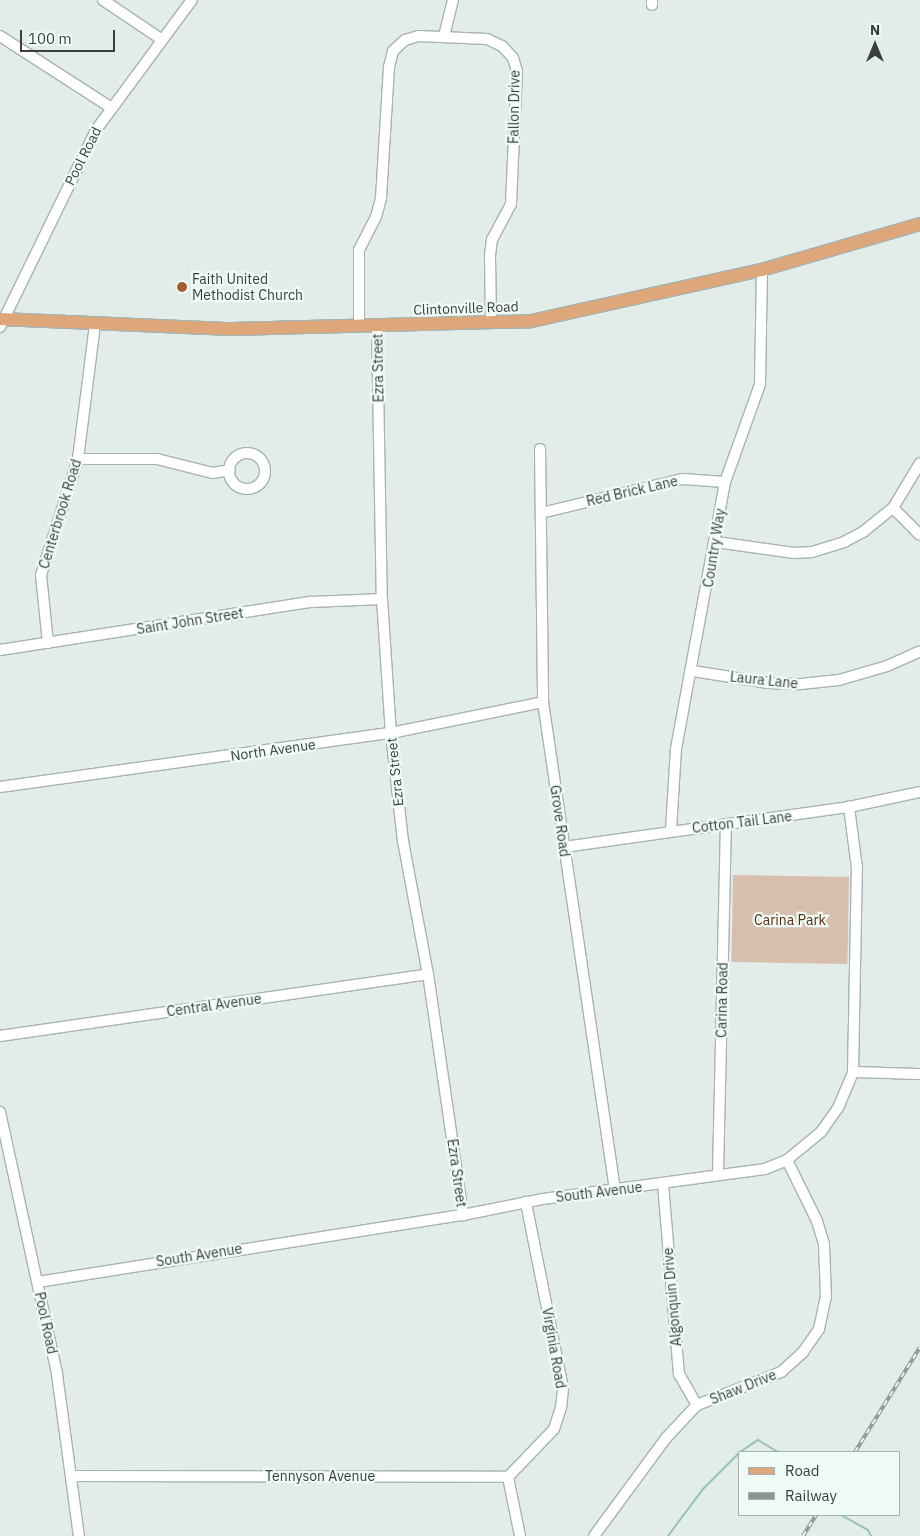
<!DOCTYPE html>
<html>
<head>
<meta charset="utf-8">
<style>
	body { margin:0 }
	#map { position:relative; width:920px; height:1536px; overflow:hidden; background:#e2edea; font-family:"IBM Plex Sans",sans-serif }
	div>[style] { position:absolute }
	.green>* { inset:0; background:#d8bead; transform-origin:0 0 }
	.stream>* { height:2px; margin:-1px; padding:0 1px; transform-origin:1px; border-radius:1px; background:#98c2b6 }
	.roads { filter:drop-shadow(1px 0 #a8b3b0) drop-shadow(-1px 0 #a8b3b0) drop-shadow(0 1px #a8b3b0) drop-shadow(0 -1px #a8b3b0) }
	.minor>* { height:10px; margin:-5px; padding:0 5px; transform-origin:5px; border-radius:5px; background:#fff }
	.minor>.ring { margin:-5px; padding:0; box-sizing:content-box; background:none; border:10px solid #fff; border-radius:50% }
	.major>* { height:12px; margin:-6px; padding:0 6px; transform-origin:6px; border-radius:6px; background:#dda779 }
	.rail>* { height:4px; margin-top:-2px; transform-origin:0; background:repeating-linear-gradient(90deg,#effbf7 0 5.5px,#8d9492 0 11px); box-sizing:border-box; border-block:1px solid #8d9492 }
	.dots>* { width:14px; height:14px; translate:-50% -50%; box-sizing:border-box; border:2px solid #effbf7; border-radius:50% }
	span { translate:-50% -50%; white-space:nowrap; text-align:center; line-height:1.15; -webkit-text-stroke:4.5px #effbf7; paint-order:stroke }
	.street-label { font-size:14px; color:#3a3e3d }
	.poi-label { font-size:14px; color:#3a3e3d }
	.left { translate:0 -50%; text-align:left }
	.park-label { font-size:14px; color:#5a300c }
	.legend { position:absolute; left:738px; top:1451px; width:162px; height:65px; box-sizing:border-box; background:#effbf7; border:1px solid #a7afad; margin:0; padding:6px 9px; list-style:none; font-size:15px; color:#3a3e3d }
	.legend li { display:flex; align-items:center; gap:10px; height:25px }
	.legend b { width:25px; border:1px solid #a7afad }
	.north { position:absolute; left:850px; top:20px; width:50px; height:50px; -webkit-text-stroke:4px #effbf7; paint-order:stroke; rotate:0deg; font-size:14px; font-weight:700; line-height:20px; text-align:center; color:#3a3e3d }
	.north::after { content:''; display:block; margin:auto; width:18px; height:22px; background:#3a3e3d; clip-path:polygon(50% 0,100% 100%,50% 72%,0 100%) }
	.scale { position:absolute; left:20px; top:30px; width:95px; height:22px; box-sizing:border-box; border:2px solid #3a3e3d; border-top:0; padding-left:6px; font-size:15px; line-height:18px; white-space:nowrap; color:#3a3e3d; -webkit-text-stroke:4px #effbf7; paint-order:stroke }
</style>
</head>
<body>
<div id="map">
	<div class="green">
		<div style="left:733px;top:875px;width:116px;height:87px;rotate:1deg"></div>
	</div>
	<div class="stream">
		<div style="left:740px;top:1452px;width:22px;rotate:-34deg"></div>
		<div style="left:758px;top:1440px;width:23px;rotate:31deg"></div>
		<div style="left:841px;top:1515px;width:31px;rotate:29deg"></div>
		<div style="left:868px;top:1530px;width:7px;rotate:63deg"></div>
		<div style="left:668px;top:1536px;width:59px;rotate:-53.3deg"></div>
		<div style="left:703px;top:1489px;width:51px;rotate:-45deg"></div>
	</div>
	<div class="roads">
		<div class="minor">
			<div style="left:103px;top:0;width:70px;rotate:33.9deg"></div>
			<div style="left:652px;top:5px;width:5px;rotate:-90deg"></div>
			<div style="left:0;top:36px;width:131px;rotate:32.8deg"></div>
			<div style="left:444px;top:36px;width:37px;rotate:-76deg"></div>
			<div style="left:359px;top:325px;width:75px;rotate:-90deg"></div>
			<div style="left:359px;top:250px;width:37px;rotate:-63deg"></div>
			<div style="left:376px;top:217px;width:20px;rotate:-75deg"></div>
			<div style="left:381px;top:198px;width:131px;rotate:-86.5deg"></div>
			<div style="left:389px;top:67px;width:16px;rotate:-76deg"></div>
			<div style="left:393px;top:51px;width:16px;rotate:-43deg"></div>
			<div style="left:405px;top:40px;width:14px;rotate:-17deg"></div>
			<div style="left:418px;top:36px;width:69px;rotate:2.5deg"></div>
			<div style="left:487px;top:39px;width:17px;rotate:25deg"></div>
			<div style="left:502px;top:46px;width:16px;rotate:47deg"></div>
			<div style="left:513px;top:58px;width:14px;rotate:73deg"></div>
			<div style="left:517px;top:71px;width:133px;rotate:92.6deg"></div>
			<div style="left:511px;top:204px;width:40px;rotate:118deg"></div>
			<div style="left:492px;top:239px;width:17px;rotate:97deg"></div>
			<div style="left:490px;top:256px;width:67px;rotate:89.1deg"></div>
			<div style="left:377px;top:325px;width:274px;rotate:89deg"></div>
			<div style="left:382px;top:599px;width:134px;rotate:86.2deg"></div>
			<div style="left:391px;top:733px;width:109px;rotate:83.7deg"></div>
			<div style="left:403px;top:841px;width:135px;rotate:79.4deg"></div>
			<div style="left:428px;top:974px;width:244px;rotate:81.7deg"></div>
			<div style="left:0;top:327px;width:219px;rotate:-64deg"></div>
			<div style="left:96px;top:130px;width:162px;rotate:-53.6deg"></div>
			<div style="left:540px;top:449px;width:253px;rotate:89.3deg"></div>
			<div style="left:543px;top:702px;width:493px;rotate:81.6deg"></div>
			<div class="ring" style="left:229px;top:453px;width:26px;height:26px"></div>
			<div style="left:78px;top:459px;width:79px"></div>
			<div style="left:157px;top:459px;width:58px;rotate:14deg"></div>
			<div style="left:213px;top:473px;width:17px;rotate:-10deg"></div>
			<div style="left:893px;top:508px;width:38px;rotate:45deg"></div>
			<div style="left:541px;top:513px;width:146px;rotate:-13.5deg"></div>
			<div style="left:683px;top:479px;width:42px;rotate:4.1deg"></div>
			<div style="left:716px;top:542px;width:79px;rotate:8deg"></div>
			<div style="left:794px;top:553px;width:18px;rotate:-3deg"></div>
			<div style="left:812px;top:552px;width:34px;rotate:-17deg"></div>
			<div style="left:844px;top:542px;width:21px;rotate:-28deg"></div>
			<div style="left:863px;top:532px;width:38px;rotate:-39deg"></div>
			<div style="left:893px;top:508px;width:52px;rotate:-59deg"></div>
			<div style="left:48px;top:643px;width:68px;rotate:-95.9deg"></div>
			<div style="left:41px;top:575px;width:122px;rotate:-72.3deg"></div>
			<div style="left:78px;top:459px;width:135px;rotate:-82.8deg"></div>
			<div style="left:0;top:650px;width:315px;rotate:-8.8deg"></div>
			<div style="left:311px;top:602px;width:71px;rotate:-2.4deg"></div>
			<div style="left:693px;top:671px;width:76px;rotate:9.1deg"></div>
			<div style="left:768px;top:683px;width:33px;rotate:2deg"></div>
			<div style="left:801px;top:684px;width:38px;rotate:-6deg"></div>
			<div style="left:839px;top:680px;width:50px;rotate:-16.3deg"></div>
			<div style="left:887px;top:666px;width:36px;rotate:-24deg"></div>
			<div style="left:0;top:787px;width:395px;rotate:-7.9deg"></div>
			<div style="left:391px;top:733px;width:155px;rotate:-11.5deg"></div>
			<div style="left:671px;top:830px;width:81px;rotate:-86.5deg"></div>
			<div style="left:676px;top:749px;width:271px;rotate:-79.6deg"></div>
			<div style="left:725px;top:482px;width:104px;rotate:-70.3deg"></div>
			<div style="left:760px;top:384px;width:115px;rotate:-89deg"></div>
			<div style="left:564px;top:847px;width:288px;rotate:-8deg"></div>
			<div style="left:849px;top:807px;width:73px;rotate:-11.9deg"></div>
			<div style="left:0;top:1036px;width:432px;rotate:-8.2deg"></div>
			<div style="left:853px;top:1072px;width:67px;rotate:1.7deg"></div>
			<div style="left:0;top:1112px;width:268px;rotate:77.7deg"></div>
			<div style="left:57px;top:1374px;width:163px;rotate:82.3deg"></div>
			<div style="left:718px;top:1174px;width:349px;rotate:-88.7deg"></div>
			<div style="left:663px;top:1184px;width:191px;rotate:85.2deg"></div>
			<div style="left:679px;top:1374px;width:36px;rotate:60deg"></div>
			<div style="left:38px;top:1282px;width:430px;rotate:-9deg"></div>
			<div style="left:463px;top:1215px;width:82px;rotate:-11.3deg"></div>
			<div style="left:543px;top:1199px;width:224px;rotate:-7.7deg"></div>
			<div style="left:765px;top:1169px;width:24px;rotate:-22deg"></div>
			<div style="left:787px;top:1160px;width:44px;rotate:-39.5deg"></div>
			<div style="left:821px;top:1132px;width:29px;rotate:-55deg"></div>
			<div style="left:838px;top:1108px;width:39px;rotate:-67deg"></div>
			<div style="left:853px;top:1072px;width:204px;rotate:-88.9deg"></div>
			<div style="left:857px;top:868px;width:62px;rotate:-97.5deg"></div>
			<div style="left:72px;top:1476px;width:436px;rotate:0.1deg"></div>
			<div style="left:508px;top:1477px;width:60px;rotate:78.5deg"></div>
			<div style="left:508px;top:1477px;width:66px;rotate:-46.2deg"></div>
			<div style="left:554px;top:1429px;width:22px;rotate:-72deg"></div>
			<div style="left:561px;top:1408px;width:20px;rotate:-84deg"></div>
			<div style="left:563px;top:1388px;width:190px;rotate:-101.3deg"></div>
			<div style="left:594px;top:1536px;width:122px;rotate:-53.7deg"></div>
			<div style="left:666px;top:1438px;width:45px;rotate:-46.8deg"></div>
			<div style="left:697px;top:1405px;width:90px;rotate:-21.4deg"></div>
			<div style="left:781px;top:1372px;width:30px;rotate:-42deg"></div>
			<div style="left:803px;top:1352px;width:28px;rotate:-55deg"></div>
			<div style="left:819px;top:1329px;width:33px;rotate:-78deg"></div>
			<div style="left:826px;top:1297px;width:53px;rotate:-92.2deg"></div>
			<div style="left:824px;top:1244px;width:24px;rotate:-107deg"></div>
			<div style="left:817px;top:1221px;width:68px;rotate:-116.2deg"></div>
		</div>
		<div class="major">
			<div style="left:0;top:319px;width:232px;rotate:2.5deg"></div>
			<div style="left:232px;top:329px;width:299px;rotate:-1.5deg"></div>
			<div style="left:531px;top:321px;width:236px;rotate:-12.5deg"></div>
			<div style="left:761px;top:270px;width:166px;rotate:-16.1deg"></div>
		</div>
	</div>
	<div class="rail">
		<div style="left:855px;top:1452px;width:123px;rotate:-58.2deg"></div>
		<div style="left:803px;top:1536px;width:25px;rotate:-58deg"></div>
	</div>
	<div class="dots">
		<div style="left:182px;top:287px;background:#a05e2b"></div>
	</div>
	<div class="street-label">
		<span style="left:514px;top:107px;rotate:-89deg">Fallon Drive</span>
		<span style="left:83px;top:156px;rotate:-63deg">Pool Road</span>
		<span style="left:466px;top:308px;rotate:-2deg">Clintonville Road</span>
		<span style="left:378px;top:368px;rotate:-91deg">Ezra Street</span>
		<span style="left:632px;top:491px;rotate:-13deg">Red Brick Lane</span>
		<span style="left:60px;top:514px;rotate:-73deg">Centerbrook Road</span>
		<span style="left:714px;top:548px;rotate:-81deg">Country Way</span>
		<span style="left:190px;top:621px;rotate:-9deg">Saint John Street</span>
		<span style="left:764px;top:680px;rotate:6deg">Laura Lane</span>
		<span style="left:273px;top:750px;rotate:-8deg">North Avenue</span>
		<span style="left:395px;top:772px;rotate:-96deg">Ezra Street</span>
		<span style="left:560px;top:821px;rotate:82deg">Grove Road</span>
		<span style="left:742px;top:822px;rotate:-7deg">Cotton Tail Lane</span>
		<span style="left:722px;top:1000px;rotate:-89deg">Carina Road</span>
		<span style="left:214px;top:1005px;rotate:-8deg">Central Avenue</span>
		<span style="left:457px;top:1173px;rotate:82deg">Ezra Street</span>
		<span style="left:599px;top:1192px;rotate:-7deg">South Avenue</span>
		<span style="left:199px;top:1255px;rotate:-9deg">South Avenue</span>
		<span style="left:672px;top:1297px;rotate:-95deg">Algonquin Drive</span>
		<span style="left:46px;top:1323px;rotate:78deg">Pool Road</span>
		<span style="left:554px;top:1348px;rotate:80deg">Virginia Road</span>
		<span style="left:743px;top:1387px;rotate:-22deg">Shaw Drive</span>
		<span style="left:320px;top:1476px">Tennyson Avenue</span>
	</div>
	<div class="poi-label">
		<span class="left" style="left:192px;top:287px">Faith United<br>Methodist Church</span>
	</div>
	<div class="park-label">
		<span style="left:790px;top:920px">Carina Park</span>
	</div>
	<ul class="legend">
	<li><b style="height:6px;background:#dda779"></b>Road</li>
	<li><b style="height:6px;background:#8d9492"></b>Railway</li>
	</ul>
	<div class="north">N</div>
	<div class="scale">100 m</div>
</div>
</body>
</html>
